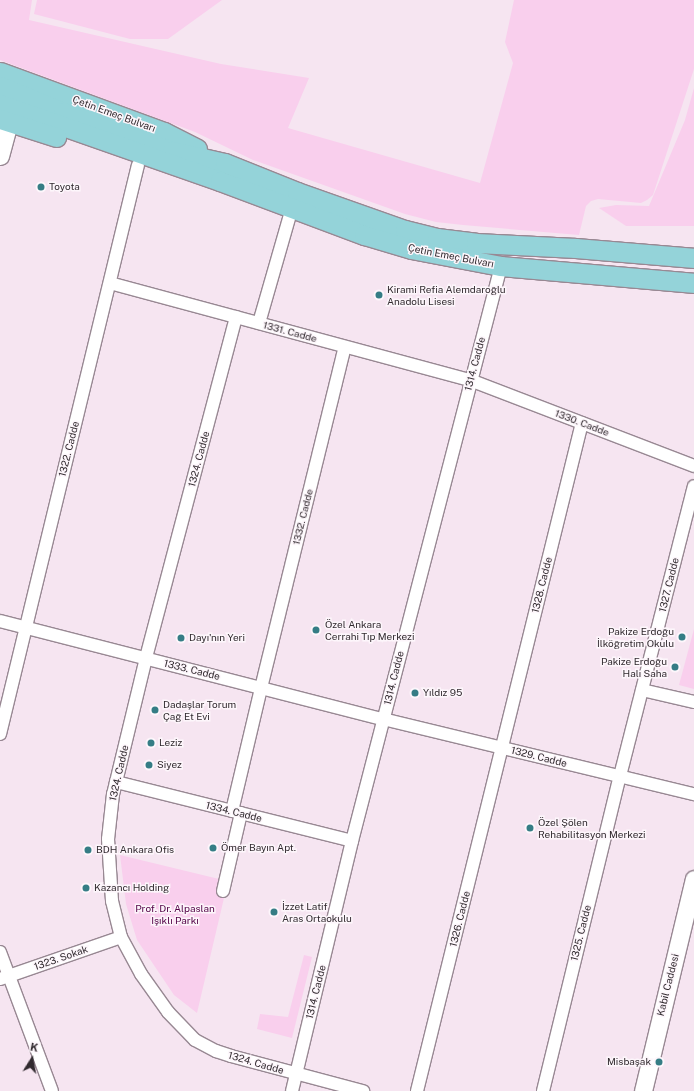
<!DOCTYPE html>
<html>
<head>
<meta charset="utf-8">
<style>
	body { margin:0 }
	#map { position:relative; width:694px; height:1091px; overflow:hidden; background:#f6e5f1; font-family:"Public Sans",sans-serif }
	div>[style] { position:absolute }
	.green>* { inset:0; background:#f9cfed }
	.roads { filter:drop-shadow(1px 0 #988893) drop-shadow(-1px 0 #988893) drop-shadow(0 1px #988893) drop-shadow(0 -1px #988893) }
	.street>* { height:12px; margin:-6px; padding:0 6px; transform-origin:6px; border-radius:6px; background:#fff }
	.secondary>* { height:17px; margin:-8.5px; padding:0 8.5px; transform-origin:8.5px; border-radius:8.5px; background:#fff }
	.primary>* { height:19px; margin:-9.5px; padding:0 9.5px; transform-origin:9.5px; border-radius:9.5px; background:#94d3d9 }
	.dots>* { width:11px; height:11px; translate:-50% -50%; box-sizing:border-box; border:2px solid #fdf6fb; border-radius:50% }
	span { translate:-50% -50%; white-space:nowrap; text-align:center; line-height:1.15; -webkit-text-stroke:3px #fdf6fb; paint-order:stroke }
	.street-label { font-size:10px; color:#312a2f }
	.poi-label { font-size:10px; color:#312a2f }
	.left { translate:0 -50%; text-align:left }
	.right { translate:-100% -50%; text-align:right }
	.park-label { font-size:10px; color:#520046 }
	.north { position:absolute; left:12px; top:1039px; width:40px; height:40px; -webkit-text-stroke:3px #fdf6fb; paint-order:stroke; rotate:11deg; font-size:11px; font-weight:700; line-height:16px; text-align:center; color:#312a2f }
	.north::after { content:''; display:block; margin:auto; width:14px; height:18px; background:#312a2f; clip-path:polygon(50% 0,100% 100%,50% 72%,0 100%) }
</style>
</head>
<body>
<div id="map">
	<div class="green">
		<div style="clip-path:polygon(0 0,32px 0,29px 20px,221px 64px,309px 78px,288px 128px,480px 183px,513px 63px,505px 42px,514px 0,694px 0,694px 69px,653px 195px,647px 200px,641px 203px,598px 199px,591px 201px,586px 206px,579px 235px,463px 225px,436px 222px,405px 214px,253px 160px,195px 132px,0 60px)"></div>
		<div style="clip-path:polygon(37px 0,222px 0,168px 39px,130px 39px,34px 14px)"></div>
		<div style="clip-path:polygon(694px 88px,694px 226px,626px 226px,599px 208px,616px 205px,649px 206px,685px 120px)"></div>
		<div style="clip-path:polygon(694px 629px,694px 689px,679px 685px)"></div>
		<div style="clip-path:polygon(120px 855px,219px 879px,216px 894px,224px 898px,197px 1013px,174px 995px,137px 940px,126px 904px)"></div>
		<div style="clip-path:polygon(304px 955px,312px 957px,292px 1038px,257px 1029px,260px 1014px,288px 1017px)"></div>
	</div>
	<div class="roads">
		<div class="street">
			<div style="left:110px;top:283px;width:373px;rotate:15.1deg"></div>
			<div style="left:470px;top:380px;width:240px;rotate:21deg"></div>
			<div style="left:236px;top:317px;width:353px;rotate:104.8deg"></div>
			<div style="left:146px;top:658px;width:140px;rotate:103.6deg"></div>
			<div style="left:113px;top:794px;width:45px;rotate:96.3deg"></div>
			<div style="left:108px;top:839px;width:62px;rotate:86.3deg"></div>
			<div style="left:112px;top:901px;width:37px;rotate:76deg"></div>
			<div style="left:121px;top:937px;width:42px;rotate:61.6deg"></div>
			<div style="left:141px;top:974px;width:47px;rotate:54.6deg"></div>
			<div style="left:168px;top:1012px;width:39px;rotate:46deg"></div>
			<div style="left:195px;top:1040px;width:24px;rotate:28deg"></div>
			<div style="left:216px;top:1051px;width:16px;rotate:18deg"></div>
			<div style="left:231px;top:1056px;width:137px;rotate:14.9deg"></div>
			<div style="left:259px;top:323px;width:120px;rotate:-74deg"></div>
			<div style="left:0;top:621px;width:395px;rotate:14.4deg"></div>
			<div style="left:383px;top:719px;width:320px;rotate:13.6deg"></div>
			<div style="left:642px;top:690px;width:53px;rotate:13deg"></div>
			<div style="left:0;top:734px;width:585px;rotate:-76.37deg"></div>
			<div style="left:116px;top:782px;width:243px;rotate:14deg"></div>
			<div style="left:232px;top:811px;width:126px;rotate:-76.7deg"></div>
			<div style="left:261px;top:688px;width:351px;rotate:-76.2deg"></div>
			<div style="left:223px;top:891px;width:80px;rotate:-77deg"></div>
			<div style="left:0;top:952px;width:148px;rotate:69.5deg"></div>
			<div style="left:0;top:979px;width:128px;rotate:-19.1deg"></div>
			<div style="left:292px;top:1091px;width:257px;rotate:-76.5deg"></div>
			<div style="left:352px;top:841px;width:594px;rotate:-75.47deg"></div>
			<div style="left:417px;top:1091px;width:688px;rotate:-76.13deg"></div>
			<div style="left:543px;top:1091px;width:324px;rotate:-76.3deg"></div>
			<div style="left:620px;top:776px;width:299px;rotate:-75.7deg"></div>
		</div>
		<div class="secondary">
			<div style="left:0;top:156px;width:35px;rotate:-75deg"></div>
			<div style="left:643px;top:1091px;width:218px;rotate:-76.5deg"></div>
		</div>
		<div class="primary">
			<div style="left:0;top:72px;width:175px;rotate:20.1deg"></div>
			<div style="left:164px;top:132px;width:37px;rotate:27deg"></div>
			<div style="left:0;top:86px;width:68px;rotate:22.4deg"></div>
			<div style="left:63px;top:112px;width:116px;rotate:19.7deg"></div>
			<div style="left:172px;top:151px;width:54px;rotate:12.8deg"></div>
			<div style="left:225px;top:163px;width:78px;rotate:21.9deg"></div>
			<div style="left:297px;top:192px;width:114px;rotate:19.4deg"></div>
			<div style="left:405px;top:230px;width:33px;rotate:14deg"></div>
			<div style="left:437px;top:238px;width:39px;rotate:7deg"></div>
			<div style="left:476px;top:243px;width:100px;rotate:2.9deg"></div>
			<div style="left:576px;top:248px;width:118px;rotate:4.8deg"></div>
			<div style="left:0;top:104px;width:233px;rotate:19.3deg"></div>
			<div style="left:220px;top:181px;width:154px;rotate:20.6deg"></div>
			<div style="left:364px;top:235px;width:49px;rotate:16.6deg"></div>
			<div style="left:411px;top:249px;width:92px;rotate:10.7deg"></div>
			<div style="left:501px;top:266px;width:194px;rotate:5deg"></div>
			<div style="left:0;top:119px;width:59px;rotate:17.8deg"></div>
		</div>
	</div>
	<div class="dots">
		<div style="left:41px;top:187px;background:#357d85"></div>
		<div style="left:379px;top:295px;background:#357d85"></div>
		<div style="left:316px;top:630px;background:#357d85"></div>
		<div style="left:682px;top:637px;background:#357d85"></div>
		<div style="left:181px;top:638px;background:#357d85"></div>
		<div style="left:675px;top:667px;background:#357d85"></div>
		<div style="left:415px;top:693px;background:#357d85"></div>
		<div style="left:155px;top:710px;background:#357d85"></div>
		<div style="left:151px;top:743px;background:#357d85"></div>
		<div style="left:149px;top:765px;background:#357d85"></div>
		<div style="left:530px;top:828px;background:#357d85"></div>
		<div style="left:213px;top:848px;background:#357d85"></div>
		<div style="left:88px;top:850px;background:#357d85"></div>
		<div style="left:86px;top:888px;background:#357d85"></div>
		<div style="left:274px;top:912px;background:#357d85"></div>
		<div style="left:659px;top:1062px;background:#357d85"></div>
	</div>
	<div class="street-label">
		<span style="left:114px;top:114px;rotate:20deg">Çetin Emeç Bulvarı</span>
		<span style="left:451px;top:256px;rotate:11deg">Çetin Emeç Bulvarı</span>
		<span style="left:290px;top:332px;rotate:15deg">1331. Cadde</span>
		<span style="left:475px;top:364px;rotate:-75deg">1314. Cadde</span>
		<span style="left:582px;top:423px;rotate:21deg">1330. Cadde</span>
		<span style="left:69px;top:449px;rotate:-76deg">1322. Cadde</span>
		<span style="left:199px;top:459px;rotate:-75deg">1324. Cadde</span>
		<span style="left:303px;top:517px;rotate:-76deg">1332. Cadde</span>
		<span style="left:542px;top:585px;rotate:-76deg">1328. Cadde</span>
		<span style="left:669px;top:585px;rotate:-76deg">1327. Cadde</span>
		<span style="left:192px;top:670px;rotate:14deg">1333. Cadde</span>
		<span style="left:394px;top:678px;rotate:-76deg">1314. Cadde</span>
		<span style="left:539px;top:757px;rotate:14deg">1329. Cadde</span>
		<span style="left:119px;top:773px;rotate:-77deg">1324. Cadde</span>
		<span style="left:234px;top:812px;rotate:14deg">1334. Cadde</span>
		<span style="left:460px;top:919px;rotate:-76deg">1326. Cadde</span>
		<span style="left:581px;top:933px;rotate:-76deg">1325. Cadde</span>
		<span style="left:61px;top:958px;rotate:-19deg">1323. Sokak</span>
		<span style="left:668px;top:985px;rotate:-76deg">Kabil Caddesi</span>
		<span style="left:316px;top:992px;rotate:-76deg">1314. Cadde</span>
		<span style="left:256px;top:1063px;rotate:16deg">1324. Cadde</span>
	</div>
	<div class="poi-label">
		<span class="left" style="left:49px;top:187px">Toyota</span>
		<span class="left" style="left:387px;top:295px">Kirami Refia Alemdaroğlu<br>Anadolu Lisesi</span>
		<span class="left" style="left:325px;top:630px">Özel Ankara<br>Cerrahi Tıp Merkezi</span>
		<span class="right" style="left:674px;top:637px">Pakize Erdoğu<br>İlköğretim Okulu</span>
		<span class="left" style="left:189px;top:638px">Dayı'nın Yeri</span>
		<span class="right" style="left:667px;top:667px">Pakize Erdoğu<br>Halı Saha</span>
		<span class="left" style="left:423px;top:693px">Yıldız 95</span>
		<span class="left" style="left:163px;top:710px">Dadaşlar Torum<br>Çağ Et Evi</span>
		<span class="left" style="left:159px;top:743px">Leziz</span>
		<span class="left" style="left:157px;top:765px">Siyez</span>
		<span class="left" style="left:538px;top:828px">Özel Şölen<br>Rehabilitasyon Merkezi</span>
		<span class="left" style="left:221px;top:848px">Ömer Bayın Apt.</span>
		<span class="left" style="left:96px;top:850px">BDH Ankara Ofis</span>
		<span class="left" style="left:94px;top:888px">Kazancı Holding</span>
		<span class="left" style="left:282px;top:912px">İzzet Latif<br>Aras Ortaokulu</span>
		<span class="right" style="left:651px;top:1062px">Misbaşak</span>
	</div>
	<div class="park-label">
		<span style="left:175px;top:914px">Prof. Dr. Alpaslan<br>Işıklı Parkı</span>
	</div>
	<div class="north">K</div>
</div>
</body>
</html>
